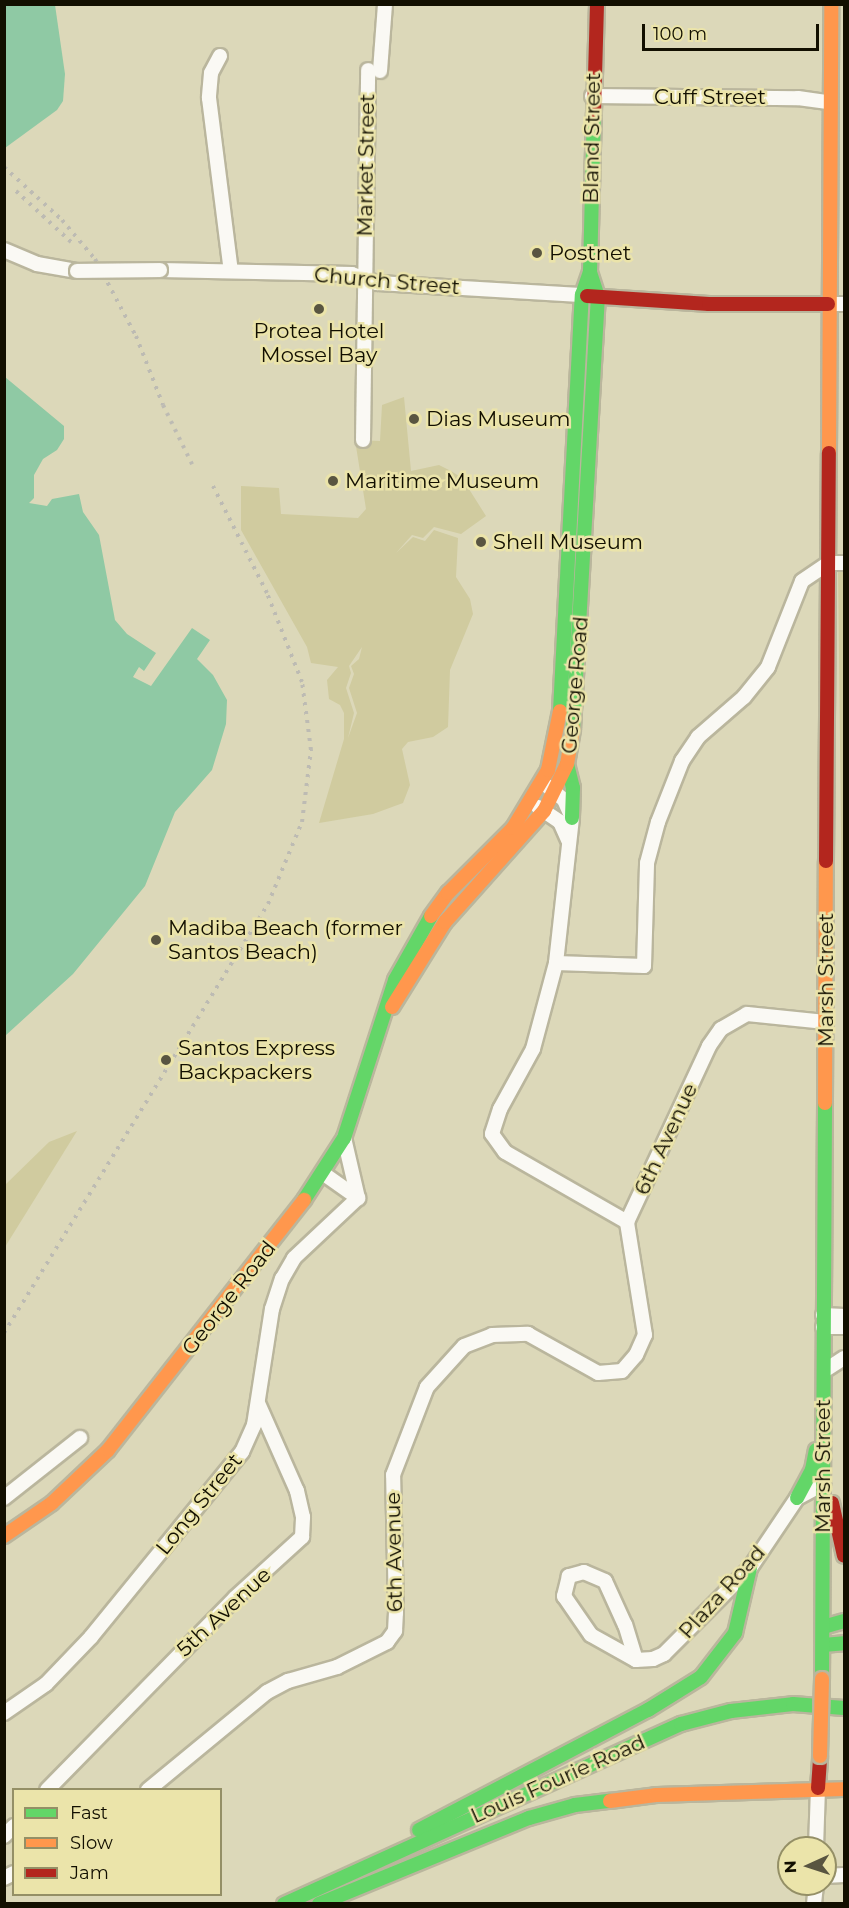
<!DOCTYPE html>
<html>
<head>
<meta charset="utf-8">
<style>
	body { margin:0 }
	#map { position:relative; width:849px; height:1908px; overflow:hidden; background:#dcd8b9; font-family:Montserrat,sans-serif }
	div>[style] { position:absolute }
	.green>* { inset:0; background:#d0cb9f }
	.water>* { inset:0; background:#8fc9a4 }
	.roads { filter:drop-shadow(2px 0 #bab69d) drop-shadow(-2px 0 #bab69d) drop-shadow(0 2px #bab69d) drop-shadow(0 -2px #bab69d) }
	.street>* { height:14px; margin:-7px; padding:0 7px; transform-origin:7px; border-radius:7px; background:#faf9f4 }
	.fast>* { height:14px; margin:-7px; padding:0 7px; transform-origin:7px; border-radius:7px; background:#63d668 }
	.slow>* { height:14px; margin:-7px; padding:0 7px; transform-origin:7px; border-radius:7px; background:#ff974d }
	.jam>* { height:14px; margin:-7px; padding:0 7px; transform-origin:7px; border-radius:7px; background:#b3261e }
	.rail>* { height:4px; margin-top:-2px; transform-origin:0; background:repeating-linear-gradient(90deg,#bdbbb3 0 3px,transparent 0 9px) }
	.bridges { filter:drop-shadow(2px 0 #bab69d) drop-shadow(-2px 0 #bab69d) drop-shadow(0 2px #bab69d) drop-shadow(0 -2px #bab69d) }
	.street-bridge>* { height:14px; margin:-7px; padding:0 7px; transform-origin:7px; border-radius:7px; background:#faf9f4 }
	.slow-bridge>* { height:14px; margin:-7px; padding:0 7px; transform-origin:7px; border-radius:7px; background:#ff974d }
	.dots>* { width:16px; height:16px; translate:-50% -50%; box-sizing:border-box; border:3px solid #ebe4aa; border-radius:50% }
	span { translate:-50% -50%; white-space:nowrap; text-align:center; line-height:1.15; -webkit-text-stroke:5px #ebe4aa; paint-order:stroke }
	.street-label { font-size:21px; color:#120f00 }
	.poi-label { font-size:21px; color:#120f00 }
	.left { translate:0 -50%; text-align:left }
	.frame { position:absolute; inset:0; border:6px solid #120f00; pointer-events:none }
	.legend { position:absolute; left:12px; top:1788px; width:210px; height:108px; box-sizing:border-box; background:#ebe4aa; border:2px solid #948f66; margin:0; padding:8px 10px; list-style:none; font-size:18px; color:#120f00 }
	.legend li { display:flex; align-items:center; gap:12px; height:30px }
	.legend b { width:30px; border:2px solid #948f66 }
	.north { position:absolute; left:777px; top:1836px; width:60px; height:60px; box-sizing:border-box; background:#ebe4aa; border:2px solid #948f66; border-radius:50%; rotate:267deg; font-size:16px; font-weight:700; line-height:24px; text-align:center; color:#120f00 }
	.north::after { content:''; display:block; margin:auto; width:21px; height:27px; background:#595541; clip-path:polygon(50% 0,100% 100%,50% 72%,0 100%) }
	.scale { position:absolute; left:642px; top:24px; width:177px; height:27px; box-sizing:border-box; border:3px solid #120f00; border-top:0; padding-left:8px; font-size:18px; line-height:21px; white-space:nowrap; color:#120f00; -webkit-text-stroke:4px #ebe4aa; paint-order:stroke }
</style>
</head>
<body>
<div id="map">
	<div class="green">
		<div style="clip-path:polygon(evenodd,404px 397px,411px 471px,439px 465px,451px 471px,462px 478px,486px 516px,461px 534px,434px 527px,423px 538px,412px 535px,396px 553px,413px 537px,425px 541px,434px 530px,458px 538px,456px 577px,470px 599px,473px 614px,450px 670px,448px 727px,433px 737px,408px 742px,402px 749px,410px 785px,403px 803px,373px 814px,319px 823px,344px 739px,344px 713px,340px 705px,329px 699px,327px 680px,338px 667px,311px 663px,307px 647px,241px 530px,241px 486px,279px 488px,281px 514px,358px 518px,366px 509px,355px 440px,380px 441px,382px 405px,404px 397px,362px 647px,359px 659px,351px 666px,354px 674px,349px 688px,357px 713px,348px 738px,354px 713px,346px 688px,351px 673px,349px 666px,362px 647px)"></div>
		<div style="clip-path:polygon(838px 567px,844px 567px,844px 1005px,843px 1005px)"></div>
		<div style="clip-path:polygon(77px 1131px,5px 1247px,5px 1185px,49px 1142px)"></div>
	</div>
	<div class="water">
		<div style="clip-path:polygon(5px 4px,55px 5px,65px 74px,63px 101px,57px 110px,5px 148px)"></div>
		<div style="clip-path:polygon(5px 377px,64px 426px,64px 439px,57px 450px,43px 459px,34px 475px,34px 498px,29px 503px,47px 506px,52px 499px,79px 494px,83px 512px,99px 535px,115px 620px,127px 634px,156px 653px,144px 671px,139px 667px,133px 677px,151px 686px,192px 628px,210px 640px,197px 659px,213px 675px,227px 700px,226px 724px,212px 770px,175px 812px,145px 886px,73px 974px,5px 1036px)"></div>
	</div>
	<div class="roads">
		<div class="street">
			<div style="left:220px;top:56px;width:19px;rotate:118deg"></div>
			<div style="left:211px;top:73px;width:25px;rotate:95deg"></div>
			<div style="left:209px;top:98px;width:174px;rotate:82.8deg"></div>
			<div style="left:380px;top:71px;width:67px;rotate:-85.7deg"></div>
			<div style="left:592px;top:96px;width:206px;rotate:0.6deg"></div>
			<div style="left:798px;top:98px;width:30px;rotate:8deg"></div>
			<div style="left:4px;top:250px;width:36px;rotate:23deg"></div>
			<div style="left:37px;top:264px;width:41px;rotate:9.9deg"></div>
			<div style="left:160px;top:270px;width:192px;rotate:1.2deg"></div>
			<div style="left:352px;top:274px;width:27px;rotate:20deg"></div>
			<div style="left:377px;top:283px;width:205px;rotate:3.4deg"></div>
			<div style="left:828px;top:304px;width:16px"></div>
			<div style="left:363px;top:440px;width:370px;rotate:-89.2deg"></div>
			<div style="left:547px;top:786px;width:22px;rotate:39deg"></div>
			<div style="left:564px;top:800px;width:20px;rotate:66deg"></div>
			<div style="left:572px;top:818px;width:146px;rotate:96.3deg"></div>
			<div style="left:556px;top:963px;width:89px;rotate:105deg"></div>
			<div style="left:533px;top:1049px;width:68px;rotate:118.8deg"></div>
			<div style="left:500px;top:1109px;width:26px;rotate:108deg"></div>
			<div style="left:492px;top:1134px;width:22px;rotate:54deg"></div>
			<div style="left:505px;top:1152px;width:141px;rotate:29.8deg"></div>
			<div style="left:538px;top:807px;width:27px;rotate:34deg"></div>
			<div style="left:560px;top:822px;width:20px;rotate:66deg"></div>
			<div style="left:556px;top:963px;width:88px;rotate:2deg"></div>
			<div style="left:644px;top:966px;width:103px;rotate:-88.3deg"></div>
			<div style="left:647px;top:863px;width:42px;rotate:-75deg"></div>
			<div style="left:658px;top:822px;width:66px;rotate:-68.5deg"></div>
			<div style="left:682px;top:761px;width:29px;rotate:-56deg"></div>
			<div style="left:698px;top:737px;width:61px;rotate:-41deg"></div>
			<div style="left:744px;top:697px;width:38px;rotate:-51deg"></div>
			<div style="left:768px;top:667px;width:92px;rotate:-68.4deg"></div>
			<div style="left:802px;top:581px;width:32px;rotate:-34deg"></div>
			<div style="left:829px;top:563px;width:15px"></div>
			<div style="left:324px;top:1174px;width:42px;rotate:35.2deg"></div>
			<div style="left:823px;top:1315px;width:21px;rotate:3deg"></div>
			<div style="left:823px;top:1327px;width:21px"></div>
			<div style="left:824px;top:1371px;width:24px;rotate:-33deg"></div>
			<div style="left:4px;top:1498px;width:97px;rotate:-38.3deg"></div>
			<div style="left:636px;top:1660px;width:37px;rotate:-107deg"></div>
			<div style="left:625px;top:1625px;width:48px;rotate:-114.4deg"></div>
			<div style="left:605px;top:1581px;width:23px;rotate:-157deg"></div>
			<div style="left:584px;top:1572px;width:16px;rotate:165deg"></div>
			<div style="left:569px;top:1576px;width:21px;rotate:104deg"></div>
			<div style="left:564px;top:1596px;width:47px;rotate:55.3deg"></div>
			<div style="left:591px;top:1635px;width:51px;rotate:29.1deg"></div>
			<div style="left:636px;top:1660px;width:17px;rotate:-3deg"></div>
			<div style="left:653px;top:1659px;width:12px;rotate:-24deg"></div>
			<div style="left:664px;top:1654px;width:122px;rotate:-45deg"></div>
			<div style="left:750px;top:1568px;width:84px;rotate:-56.1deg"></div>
			<div style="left:797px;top:1498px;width:30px;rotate:-28deg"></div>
			<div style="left:4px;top:1713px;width:51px;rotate:-34.6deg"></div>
			<div style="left:46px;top:1684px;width:65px;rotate:-46.2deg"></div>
			<div style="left:91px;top:1637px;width:239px;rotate:-50.8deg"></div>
			<div style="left:242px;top:1452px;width:30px;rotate:-66deg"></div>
			<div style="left:254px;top:1425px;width:117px;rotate:-81.2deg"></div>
			<div style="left:272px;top:1309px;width:32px;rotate:-72deg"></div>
			<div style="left:282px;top:1279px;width:24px;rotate:-60deg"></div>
			<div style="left:294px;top:1258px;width:88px;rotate:-43.2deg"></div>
			<div style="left:358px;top:1198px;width:62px;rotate:-103.1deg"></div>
			<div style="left:47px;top:1790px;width:269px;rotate:-45.6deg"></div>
			<div style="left:235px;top:1598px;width:91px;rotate:-42.3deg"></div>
			<div style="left:302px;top:1537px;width:20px;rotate:-87deg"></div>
			<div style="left:303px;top:1517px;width:27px;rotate:-103deg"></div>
			<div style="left:297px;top:1491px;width:96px;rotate:-113.9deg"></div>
			<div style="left:148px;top:1790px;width:154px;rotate:-39.5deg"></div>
			<div style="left:267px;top:1692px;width:24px;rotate:-28deg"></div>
			<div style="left:288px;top:1681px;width:51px;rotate:-15.9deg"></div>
			<div style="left:337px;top:1667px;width:56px;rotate:-26.6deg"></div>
			<div style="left:387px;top:1642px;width:14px;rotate:-54deg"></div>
			<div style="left:395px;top:1631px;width:18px;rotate:-87deg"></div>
			<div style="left:396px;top:1613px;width:138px;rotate:-91.2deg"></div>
			<div style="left:393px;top:1475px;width:94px;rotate:-68.9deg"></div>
			<div style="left:427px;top:1387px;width:55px;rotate:-47.9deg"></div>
			<div style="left:464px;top:1346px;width:30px;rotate:-21deg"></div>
			<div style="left:492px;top:1335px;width:36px;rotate:-2deg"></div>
			<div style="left:528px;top:1334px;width:80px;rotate:29.1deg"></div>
			<div style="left:598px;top:1373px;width:24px;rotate:-5deg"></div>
			<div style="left:622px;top:1371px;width:21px;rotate:-49deg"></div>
			<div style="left:636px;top:1355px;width:22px;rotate:-66deg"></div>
			<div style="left:645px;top:1335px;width:114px;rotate:-99.1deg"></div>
			<div style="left:627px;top:1222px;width:194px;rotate:-65deg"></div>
			<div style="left:709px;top:1046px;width:21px;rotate:-55deg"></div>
			<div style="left:721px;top:1029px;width:30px;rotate:-30deg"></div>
			<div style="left:747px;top:1014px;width:79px;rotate:5.8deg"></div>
			<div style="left:4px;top:1836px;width:14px;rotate:-45deg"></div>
			<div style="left:816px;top:1848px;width:60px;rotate:-88.1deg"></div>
			<div style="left:825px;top:1876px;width:19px;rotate:-3deg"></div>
			<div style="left:4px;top:1878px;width:11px;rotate:-27deg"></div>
			<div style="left:814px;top:1904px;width:20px;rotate:-84deg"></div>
		</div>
		<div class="fast">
			<div style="left:560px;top:711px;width:417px;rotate:-87deg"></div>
			<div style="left:582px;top:295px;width:24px;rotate:-71deg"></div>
			<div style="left:590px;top:272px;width:160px;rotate:-88.6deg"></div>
			<div style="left:573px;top:729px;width:433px;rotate:-86.7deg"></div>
			<div style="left:598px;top:297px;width:26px;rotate:-108deg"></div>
			<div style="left:567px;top:764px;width:25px;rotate:76deg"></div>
			<div style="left:573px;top:788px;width:30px;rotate:92deg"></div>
			<div style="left:304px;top:1200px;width:74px;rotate:-57.2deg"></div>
			<div style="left:344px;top:1138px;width:166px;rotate:-72.1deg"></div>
			<div style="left:395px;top:980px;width:73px;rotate:-60.6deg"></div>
			<div style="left:797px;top:1498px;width:32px;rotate:-62deg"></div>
			<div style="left:812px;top:1470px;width:20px;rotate:-79deg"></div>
			<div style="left:823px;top:1627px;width:22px;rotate:-16deg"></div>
			<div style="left:823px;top:1645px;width:21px;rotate:-5deg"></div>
			<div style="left:822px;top:1679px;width:576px;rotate:-89.7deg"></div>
			<div style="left:419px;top:1830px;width:259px;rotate:-27.7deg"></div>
			<div style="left:648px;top:1710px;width:62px;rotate:-31.9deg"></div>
			<div style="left:701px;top:1677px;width:56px;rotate:-52.3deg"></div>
			<div style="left:735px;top:1633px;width:67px;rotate:-77deg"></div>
			<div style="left:284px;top:1904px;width:436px;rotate:-24.4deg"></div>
			<div style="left:681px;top:1724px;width:52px;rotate:-14.6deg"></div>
			<div style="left:731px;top:1711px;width:62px;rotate:-6.4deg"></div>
			<div style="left:793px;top:1704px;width:51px;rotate:4.5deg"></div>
			<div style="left:319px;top:1904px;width:227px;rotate:-22.3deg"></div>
			<div style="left:529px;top:1818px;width:48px;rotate:-15.8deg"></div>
			<div style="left:575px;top:1805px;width:35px;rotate:-7deg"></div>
		</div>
		<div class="slow">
			<div style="left:829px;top:453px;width:449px;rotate:-89.7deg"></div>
			<div style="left:431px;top:916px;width:29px;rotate:-54deg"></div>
			<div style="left:448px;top:893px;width:92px;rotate:-45deg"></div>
			<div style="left:513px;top:828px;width:68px;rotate:-58.9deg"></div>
			<div style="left:548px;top:770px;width:60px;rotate:-78.5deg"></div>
			<div style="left:392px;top:1007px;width:100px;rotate:-58.1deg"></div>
			<div style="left:445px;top:922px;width:149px;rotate:-48.3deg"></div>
			<div style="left:544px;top:811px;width:52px;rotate:-63.9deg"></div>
			<div style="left:567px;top:764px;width:36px;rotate:-80deg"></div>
			<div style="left:825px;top:1103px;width:242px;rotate:-89.8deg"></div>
			<div style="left:4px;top:1536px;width:58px;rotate:-34.5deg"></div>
			<div style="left:52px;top:1503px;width:77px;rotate:-43.4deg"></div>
			<div style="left:108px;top:1450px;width:318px;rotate:-51.9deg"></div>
			<div style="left:610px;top:1801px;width:46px;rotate:-7.4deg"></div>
			<div style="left:656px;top:1795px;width:188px;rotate:-1.8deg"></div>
		</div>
		<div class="jam">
			<div style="left:594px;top:112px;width:108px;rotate:-88.4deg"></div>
			<div style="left:587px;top:296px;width:122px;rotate:3.8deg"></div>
			<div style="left:709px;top:304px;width:119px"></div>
			<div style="left:826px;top:861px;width:408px;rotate:-89.6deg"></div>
			<div style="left:832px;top:1503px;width:54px;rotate:77.2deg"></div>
			<div style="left:818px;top:1788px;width:32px;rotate:-86deg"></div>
		</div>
	</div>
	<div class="rail">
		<div style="left:4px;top:167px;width:79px;rotate:42.4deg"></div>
		<div style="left:62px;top:220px;width:51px;rotate:49.8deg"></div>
		<div style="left:95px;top:259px;width:87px;rotate:62deg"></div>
		<div style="left:136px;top:336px;width:74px;rotate:68.6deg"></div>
		<div style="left:163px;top:405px;width:68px;rotate:63.8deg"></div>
		<div style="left:16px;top:191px;width:75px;rotate:42.8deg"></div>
		<div style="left:4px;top:1333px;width:504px;rotate:-58.39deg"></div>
		<div style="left:268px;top:904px;width:89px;rotate:-67.5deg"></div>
		<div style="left:302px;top:822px;width:73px;rotate:-82.9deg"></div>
		<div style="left:311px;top:750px;width:69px;rotate:-97.5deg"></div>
		<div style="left:302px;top:682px;width:96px;rotate:-111.5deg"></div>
		<div style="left:267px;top:593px;width:120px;rotate:-116.8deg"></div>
	</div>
	<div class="bridges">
		<div class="street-bridge">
			<div style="left:77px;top:271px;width:83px;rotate:-0.7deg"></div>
		</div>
		<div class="slow-bridge">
			<div style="left:820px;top:1756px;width:77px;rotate:-88.5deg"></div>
		</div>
	</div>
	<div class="dots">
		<div style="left:537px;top:253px;background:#595541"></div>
		<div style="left:319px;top:309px;background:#595541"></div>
		<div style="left:414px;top:419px;background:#595541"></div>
		<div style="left:333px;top:481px;background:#595541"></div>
		<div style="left:481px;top:542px;background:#595541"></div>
		<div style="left:156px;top:940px;background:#595541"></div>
		<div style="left:166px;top:1060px;background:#595541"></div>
	</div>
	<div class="street-label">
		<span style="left:710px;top:97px">Cuff Street</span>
		<span style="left:592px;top:138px;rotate:-89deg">Bland Street</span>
		<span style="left:366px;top:165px;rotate:-89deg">Market Street</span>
		<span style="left:387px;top:281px;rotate:5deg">Church Street</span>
		<span style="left:575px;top:685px;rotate:-85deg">George Road</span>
		<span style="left:826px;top:980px;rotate:-90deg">Marsh Street</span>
		<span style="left:666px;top:1139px;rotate:-65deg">6th Avenue</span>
		<span style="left:229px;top:1298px;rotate:-52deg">George Road</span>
		<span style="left:823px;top:1466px;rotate:-90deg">Marsh Street</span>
		<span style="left:199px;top:1504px;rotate:-51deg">Long Street</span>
		<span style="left:394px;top:1552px;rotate:-91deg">6th Avenue</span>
		<span style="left:722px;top:1592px;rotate:-48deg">Plaza Road</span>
		<span style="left:224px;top:1612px;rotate:-43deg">5th Avenue</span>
		<span style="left:558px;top:1779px;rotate:-24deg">Louis Fourie Road</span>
	</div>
	<div class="poi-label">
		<span class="left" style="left:549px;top:253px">Postnet</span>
		<span style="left:319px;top:343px">Protea Hotel<br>Mossel Bay</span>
		<span class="left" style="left:426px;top:419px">Dias Museum</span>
		<span class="left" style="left:345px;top:481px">Maritime Museum</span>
		<span class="left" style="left:493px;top:542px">Shell Museum</span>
		<span class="left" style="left:168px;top:940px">Madiba Beach (former<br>Santos Beach)</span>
		<span class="left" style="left:178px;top:1060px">Santos Express<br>Backpackers</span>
	</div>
	<div class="frame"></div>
	<ul class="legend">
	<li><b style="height:8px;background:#63d668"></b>Fast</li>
	<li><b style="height:8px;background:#ff974d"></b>Slow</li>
	<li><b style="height:8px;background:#b3261e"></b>Jam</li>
	</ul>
	<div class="north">N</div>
	<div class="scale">100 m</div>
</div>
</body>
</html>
